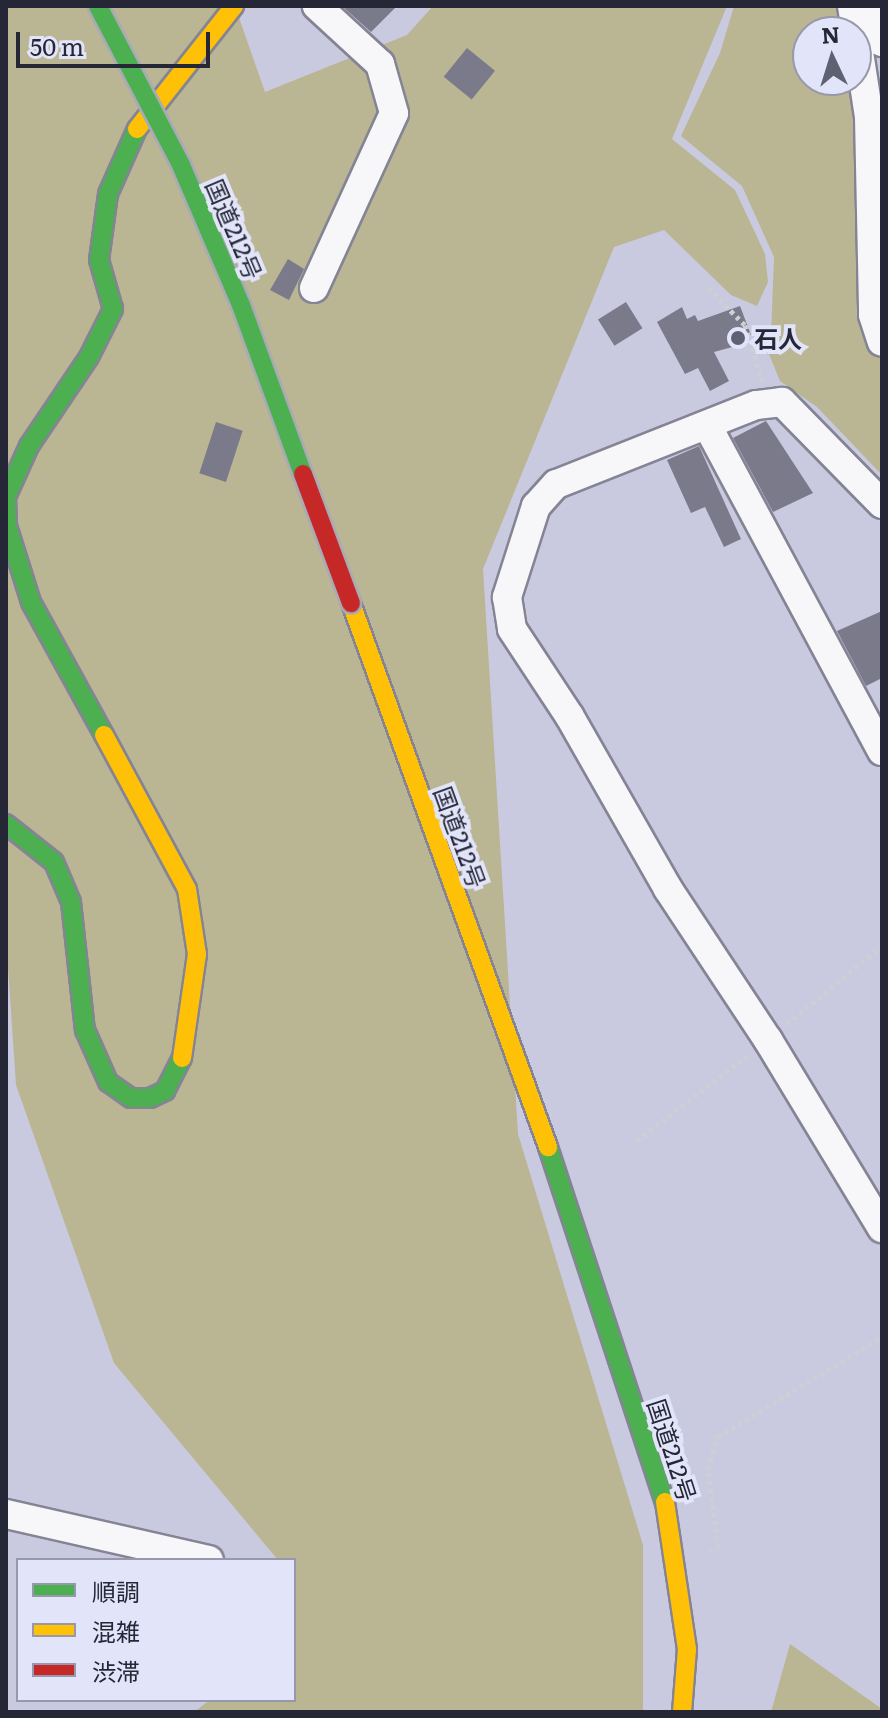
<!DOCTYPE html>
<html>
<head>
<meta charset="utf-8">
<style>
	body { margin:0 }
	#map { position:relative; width:888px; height:1718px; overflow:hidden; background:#c9cae0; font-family:Literata,"Noto Sans JP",serif }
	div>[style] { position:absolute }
	.green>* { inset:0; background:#bab593 }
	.building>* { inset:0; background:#7a7a8b; transform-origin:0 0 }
	.path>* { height:5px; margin-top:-2.5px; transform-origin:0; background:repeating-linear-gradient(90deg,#ceced5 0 4px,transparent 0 8px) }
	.roads { filter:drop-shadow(2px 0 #848495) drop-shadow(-2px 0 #848495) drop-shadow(0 2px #848495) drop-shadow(0 -2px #848495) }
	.street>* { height:28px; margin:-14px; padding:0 14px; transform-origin:14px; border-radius:14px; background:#f7f7fa }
	.fast>* { height:18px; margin:-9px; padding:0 9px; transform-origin:9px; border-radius:9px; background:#4caf50 }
	.slow>* { height:18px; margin:-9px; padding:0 9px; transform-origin:9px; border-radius:9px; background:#ffc107 }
	.bridges { filter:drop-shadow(2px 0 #a9aab5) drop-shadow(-2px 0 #a9aab5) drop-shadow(0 2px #a9aab5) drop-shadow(0 -2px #a9aab5) }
	.fast-bridge>* { height:18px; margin:-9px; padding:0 9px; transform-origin:9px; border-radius:9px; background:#4caf50 }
	.jam-bridge>* { height:18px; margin:-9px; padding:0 9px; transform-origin:9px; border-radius:9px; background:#c62828 }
	.dots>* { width:22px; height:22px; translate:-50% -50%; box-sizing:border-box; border:4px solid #e2e4f9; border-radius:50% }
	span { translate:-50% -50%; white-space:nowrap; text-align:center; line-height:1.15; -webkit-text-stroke:8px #e2e4f9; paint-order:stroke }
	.street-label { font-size:24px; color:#262736 }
	.poi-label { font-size:24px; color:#262736; font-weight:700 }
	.left { translate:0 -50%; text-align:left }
	.frame { position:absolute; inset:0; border:8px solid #262736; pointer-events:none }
	.legend { position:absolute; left:16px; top:1558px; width:280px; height:144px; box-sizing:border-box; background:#e2e4f9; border:2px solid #9798ab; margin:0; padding:10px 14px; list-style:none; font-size:24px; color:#262736 }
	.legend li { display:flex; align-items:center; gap:16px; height:40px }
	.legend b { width:40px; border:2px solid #9798ab }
	.north { position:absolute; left:792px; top:16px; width:80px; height:80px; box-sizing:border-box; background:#e2e4f9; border:2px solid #9798ab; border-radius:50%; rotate:356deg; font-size:22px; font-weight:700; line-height:32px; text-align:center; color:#262736 }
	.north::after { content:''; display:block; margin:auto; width:28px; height:36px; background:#5f6072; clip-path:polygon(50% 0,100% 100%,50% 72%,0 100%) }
	.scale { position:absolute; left:16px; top:32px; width:194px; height:36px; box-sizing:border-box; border:4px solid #262736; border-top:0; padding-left:10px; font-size:24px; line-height:28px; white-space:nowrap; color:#262736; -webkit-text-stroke:6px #e2e4f9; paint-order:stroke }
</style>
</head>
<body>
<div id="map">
	<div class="green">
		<div style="clip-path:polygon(6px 6px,235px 6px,265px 92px,407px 35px,433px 6px,727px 6px,672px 139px,735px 190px,765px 254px,768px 282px,757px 306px,731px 295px,664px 230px,614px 247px,483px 569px,518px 1134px,643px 1545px,643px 1712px,194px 1712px,210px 1700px,294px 1700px,294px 1560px,278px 1560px,114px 1363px,16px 1085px,6px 938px)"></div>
		<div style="clip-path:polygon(734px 6px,845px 6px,850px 32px,808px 32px,808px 80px,856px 80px,873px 347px,882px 362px,882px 475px,817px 407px,780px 381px,762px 337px,771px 336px,774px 257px,742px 186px,681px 136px,720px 53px)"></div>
		<div style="clip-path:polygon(790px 1644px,882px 1709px,882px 1712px,771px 1712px)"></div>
	</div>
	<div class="building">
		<div style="clip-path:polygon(342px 6px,397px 6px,371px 32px)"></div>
		<div style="left:467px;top:48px;width:36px;height:37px;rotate:39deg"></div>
		<div style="clip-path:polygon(288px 259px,304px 269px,289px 300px,270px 290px)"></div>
		<div style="left:626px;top:302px;width:31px;height:33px;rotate:58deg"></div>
		<div style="clip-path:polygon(740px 306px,751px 335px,745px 337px,747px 343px,714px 352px,729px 381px,710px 391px,698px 368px,685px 374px,657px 322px,682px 307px,687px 319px,695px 315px,698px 321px)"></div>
		<div style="clip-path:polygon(766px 421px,813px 493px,773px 512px,733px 438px)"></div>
		<div style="left:216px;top:422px;width:28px;height:54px;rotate:18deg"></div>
		<div style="clip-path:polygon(699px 446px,741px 539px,724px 547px,705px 507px,691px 513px,667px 460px)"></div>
		<div style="clip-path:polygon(882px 611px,882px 678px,866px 686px,837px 631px)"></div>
	</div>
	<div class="path">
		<div style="left:708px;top:288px;width:52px;rotate:45deg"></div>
		<div style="left:745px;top:325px;width:59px;rotate:73.1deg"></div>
		<div style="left:787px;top:1024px;width:123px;rotate:-39.4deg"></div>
		<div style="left:637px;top:1141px;width:140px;rotate:-37.8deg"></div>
		<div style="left:710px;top:1552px;width:9px;rotate:-27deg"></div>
		<div style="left:718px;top:1548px;width:80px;rotate:-97.2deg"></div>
		<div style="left:708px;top:1469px;width:34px;rotate:-73deg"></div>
		<div style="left:718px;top:1437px;width:192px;rotate:-31.4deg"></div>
	</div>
	<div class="roads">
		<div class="street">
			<div style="left:852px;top:6px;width:112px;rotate:81.3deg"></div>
			<div style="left:869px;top:117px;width:198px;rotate:88.8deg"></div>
			<div style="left:873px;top:315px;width:28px;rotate:72deg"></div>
			<div style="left:870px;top:6px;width:38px;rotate:72deg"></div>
			<div style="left:314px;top:288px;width:192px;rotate:-65.4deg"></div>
			<div style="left:394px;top:113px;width:51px;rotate:-105.9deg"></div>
			<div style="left:380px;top:64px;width:86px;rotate:-137.4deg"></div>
			<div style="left:707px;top:425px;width:370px;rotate:61.8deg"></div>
			<div style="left:882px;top:504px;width:143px;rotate:-134.4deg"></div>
			<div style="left:782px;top:402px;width:26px;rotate:173deg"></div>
			<div style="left:756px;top:405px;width:215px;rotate:158.4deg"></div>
			<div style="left:556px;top:484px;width:30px;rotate:132deg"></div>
			<div style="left:536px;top:506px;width:96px;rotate:107.7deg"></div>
			<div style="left:507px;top:597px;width:32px;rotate:81deg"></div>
			<div style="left:512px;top:629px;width:105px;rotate:56.6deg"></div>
			<div style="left:570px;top:717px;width:198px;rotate:60.3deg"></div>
			<div style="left:668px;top:889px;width:181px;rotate:56.5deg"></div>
			<div style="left:768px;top:1040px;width:220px;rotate:58.8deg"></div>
			<div style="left:6px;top:1514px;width:208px;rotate:12.8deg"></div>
		</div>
		<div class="fast">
			<div style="left:104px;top:735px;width:152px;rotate:-118.8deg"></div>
			<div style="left:31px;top:602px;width:80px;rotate:-107.5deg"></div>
			<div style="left:7px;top:526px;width:29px;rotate:-92deg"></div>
			<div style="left:6px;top:497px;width:56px;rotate:-65.7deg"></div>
			<div style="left:29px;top:446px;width:107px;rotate:-56deg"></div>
			<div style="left:89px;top:357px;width:54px;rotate:-63.4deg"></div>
			<div style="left:113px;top:309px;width:51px;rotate:-105.9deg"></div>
			<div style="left:99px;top:260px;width:67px;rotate:-82.2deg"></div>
			<div style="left:108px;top:194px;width:71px;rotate:-66deg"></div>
			<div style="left:6px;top:824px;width:61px;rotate:38.4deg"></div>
			<div style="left:54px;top:862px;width:43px;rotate:67deg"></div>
			<div style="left:71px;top:902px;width:129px;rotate:83.8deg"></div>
			<div style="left:85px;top:1030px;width:57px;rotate:66.1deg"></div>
			<div style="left:108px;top:1082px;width:28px;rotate:35deg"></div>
			<div style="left:131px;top:1098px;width:19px"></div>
			<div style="left:150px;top:1098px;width:17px;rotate:-25deg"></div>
			<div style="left:165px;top:1091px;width:37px;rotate:-63deg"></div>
			<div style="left:548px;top:1147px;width:374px;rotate:71.8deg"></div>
		</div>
		<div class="slow">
			<div style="left:137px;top:129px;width:157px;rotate:-51.7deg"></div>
			<div style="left:351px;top:603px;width:579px;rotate:70.09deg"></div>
			<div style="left:104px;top:735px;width:175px;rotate:61.7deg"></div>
			<div style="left:187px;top:889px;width:66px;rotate:81.3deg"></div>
			<div style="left:197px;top:954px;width:105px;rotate:98.2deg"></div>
			<div style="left:665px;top:1502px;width:149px;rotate:81.5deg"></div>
			<div style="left:687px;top:1649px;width:63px;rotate:94.5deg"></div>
		</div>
	</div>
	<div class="bridges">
		<div class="fast-bridge">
			<div style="left:98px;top:6px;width:179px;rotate:62.4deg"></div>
			<div style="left:181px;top:165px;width:152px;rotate:66.8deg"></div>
			<div style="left:241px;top:305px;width:180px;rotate:69.9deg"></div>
		</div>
		<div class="jam-bridge">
			<div style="left:303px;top:474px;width:138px;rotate:69.6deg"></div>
		</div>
	</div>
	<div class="dots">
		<div style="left:738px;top:338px;background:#5f6072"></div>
	</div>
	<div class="street-label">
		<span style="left:235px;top:229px;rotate:67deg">国道212号</span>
		<span style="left:461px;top:837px;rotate:70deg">国道212号</span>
		<span style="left:673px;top:1450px;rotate:72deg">国道212号</span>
	</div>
	<div class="poi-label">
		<span class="left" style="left:754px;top:338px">石人</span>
	</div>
	<div class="frame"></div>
	<ul class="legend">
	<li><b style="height:10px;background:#4caf50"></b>順調</li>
	<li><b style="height:10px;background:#ffc107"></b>混雑</li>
	<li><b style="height:10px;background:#c62828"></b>渋滞</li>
	</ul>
	<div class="north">N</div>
	<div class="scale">50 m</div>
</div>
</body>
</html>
